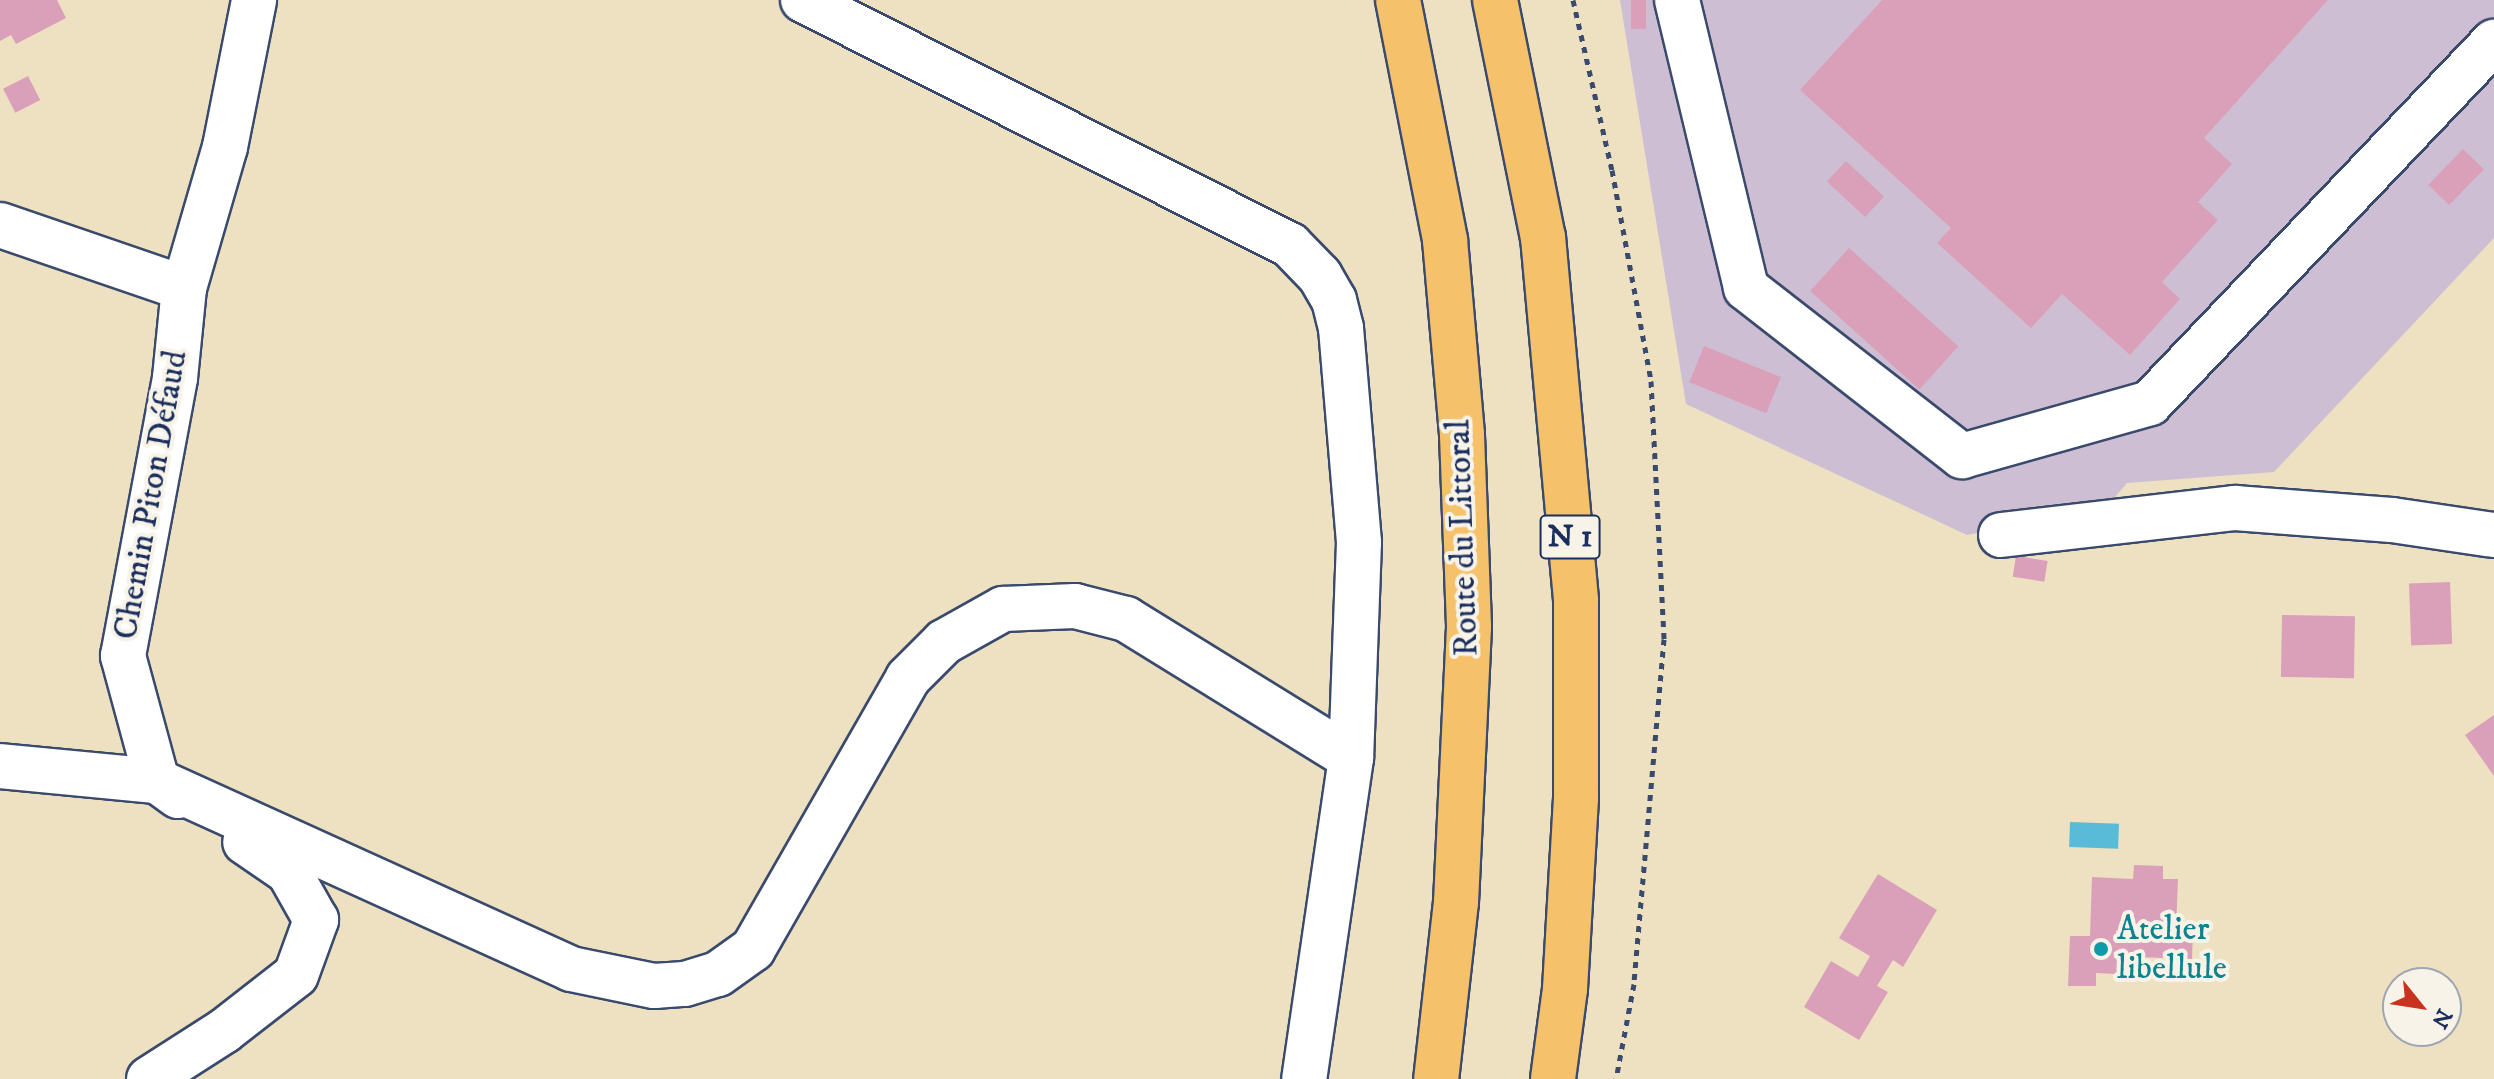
<!DOCTYPE html>
<html>
<head>
<meta charset="utf-8">
<style>
	body { margin:0 }
	#map { position:relative; width:2494px; height:1079px; overflow:hidden; background:#ede1c2; font-family:"IM FELL DW Pica",serif }
	div>[style] { position:absolute }
	.industrial>* { inset:0; background:#cdbed3 }
	.water>* { inset:0; background:#59bbd7; transform-origin:0 0 }
	.building>* { inset:0; background:#dba0b9; transform-origin:0 0 }
	.path>* { height:5px; margin-top:-2.5px; transform-origin:0; background:repeating-linear-gradient(90deg,#3a4a6d 0 6px,transparent 0 12px) }
	.roads { filter:drop-shadow(2px 0 #3a4a6d) drop-shadow(-2px 0 #3a4a6d) drop-shadow(0 2px #3a4a6d) drop-shadow(0 -2px #3a4a6d) }
	.minor>* { height:44px; margin:-22px; padding:0 22px; transform-origin:22px; border-radius:22px; background:#fff }
	.highway>* { height:44px; margin:-22px; padding:0 22px; transform-origin:22px; border-radius:22px; background:#f5c16b }
	.dots>* { width:22px; height:22px; translate:-50% -50%; box-sizing:border-box; border:4px solid #f7f3e8; border-radius:50% }
	span { translate:-50% -50%; white-space:nowrap; text-align:center; line-height:1.15; -webkit-text-stroke:8px #f7f3e8; paint-order:stroke }
	.shield-label span { padding:2px 6px; background:#f7f3e8; border:2px solid; border-radius:6px; -webkit-text-stroke-width:0 }
	.shield-label { font-size:32px; color:#1b2f5e; font-weight:700 }
	.street-label { font-size:34px; color:#1b2f5e }
	.culture-label { font-size:34px; color:#0d838f }
	.left { translate:0 -50%; text-align:left }
	.north { position:absolute; left:2382px; top:967px; width:80px; height:80px; box-sizing:border-box; background:#f7f3e8; border:2px solid #9fa5b1; border-radius:50%; rotate:120deg; font-size:22px; font-weight:700; line-height:32px; text-align:center; color:#1b2f5e }
	.north::after { content:''; display:block; margin:auto; width:28px; height:36px; background:#c8321e; clip-path:polygon(50% 0,100% 100%,50% 72%,0 100%) }
</style>
</head>
<body>
<div id="map">
	<div class="industrial">
		<div style="clip-path:polygon(1620px 0,2494px 0,2494px 238px,2274px 472px,2127px 483px,2107px 506px,1967px 535px,1686px 404px)"></div>
	</div>
	<div class="water">
		<div style="left:2070px;top:822px;width:49px;height:25px;rotate:2deg"></div>
	</div>
	<div class="building">
		<div style="clip-path:polygon(0 0,57px 0,66px 18px,16px 44px,11px 35px,0 41px)"></div>
		<div style="left:1631px;top:0;width:15px;height:29px"></div>
		<div style="clip-path:polygon(1882px 0,2328px 0,2204px 138px,2232px 164px,2198px 202px,2218px 220px,2162px 282px,2180px 299px,2130px 355px,2062px 294px,2031px 328px,1937px 243px,1951px 228px,1800px 90px)"></div>
		<div style="left:28px;top:76px;width:27px;height:28px;rotate:63deg"></div>
		<div style="left:2463px;top:149px;width:29px;height:50px;rotate:44deg"></div>
		<div style="left:1846px;top:161px;width:52px;height:28px;rotate:43deg"></div>
		<div style="left:1849px;top:248px;width:147px;height:58px;rotate:42deg"></div>
		<div style="left:1704px;top:346px;width:83px;height:39px;rotate:22deg"></div>
		<div style="left:2016px;top:556px;width:32px;height:21px;rotate:9deg"></div>
		<div style="left:2450px;top:582px;width:62px;height:41px;rotate:88deg"></div>
		<div style="left:2282px;top:615px;width:73px;height:62px;rotate:1deg"></div>
		<div style="clip-path:polygon(2494px 715px,2494px 776px,2465px 735px)"></div>
		<div style="clip-path:polygon(2134px 865px,2163px 866px,2163px 879px,2178px 879px,2176px 930px,2193px 930px,2192px 959px,2136px 957px,2135px 975px,2096px 973px,2096px 986px,2068px 986px,2070px 936px,2090px 936px,2092px 877px,2133px 879px)"></div>
		<div style="clip-path:polygon(1878px 874px,1937px 910px,1903px 967px,1893px 960px,1877px 986px,1888px 992px,1859px 1040px,1804px 1007px,1831px 961px,1858px 977px,1870px 956px,1839px 938px)"></div>
	</div>
	<div class="path">
		<div style="left:1573px;top:0;width:174px;rotate:77.1deg"></div>
		<div style="left:1612px;top:170px;width:215px;rotate:79.5deg"></div>
		<div style="left:1651px;top:381px;width:258px;rotate:87.1deg"></div>
		<div style="left:1664px;top:639px;width:346px;rotate:95deg"></div>
		<div style="left:1634px;top:984px;width:97px;rotate:100.7deg"></div>
	</div>
	<div class="roads">
		<div class="minor">
			<div style="left:803px;top:0;width:545px;rotate:26.71deg"></div>
			<div style="left:1290px;top:245px;width:43px;rotate:45.9deg"></div>
			<div style="left:1320px;top:276px;width:28px;rotate:60deg"></div>
			<div style="left:1334px;top:300px;width:29px;rotate:76deg"></div>
			<div style="left:1341px;top:328px;width:215px;rotate:85.2deg"></div>
			<div style="left:1359px;top:542px;width:216px;rotate:92.1deg"></div>
			<div style="left:1351px;top:758px;width:324px;rotate:98.3deg"></div>
			<div style="left:1677px;top:0;width:296px;rotate:76.5deg"></div>
			<div style="left:1746px;top:288px;width:274px;rotate:37.9deg"></div>
			<div style="left:1962px;top:456px;width:195px;rotate:-15.7deg"></div>
			<div style="left:2150px;top:403px;width:499px;rotate:-46.4deg"></div>
			<div style="left:0;top:225px;width:194px;rotate:18.9deg"></div>
			<div style="left:2001px;top:535px;width:236px;rotate:-6.6deg"></div>
			<div style="left:2235px;top:508px;width:157px;rotate:4.4deg"></div>
			<div style="left:2392px;top:520px;width:103px;rotate:8.4deg"></div>
			<div style="left:0;top:766px;width:158px;rotate:5.5deg"></div>
			<div style="left:157px;top:781px;width:455px;rotate:24.4deg"></div>
			<div style="left:571px;top:969px;width:85px;rotate:11.6deg"></div>
			<div style="left:654px;top:986px;width:31px;rotate:-4deg"></div>
			<div style="left:685px;top:984px;width:34px;rotate:-17deg"></div>
			<div style="left:718px;top:974px;width:43px;rotate:-35.5deg"></div>
			<div style="left:753px;top:949px;width:312px;rotate:-60.2deg"></div>
			<div style="left:908px;top:678px;width:51px;rotate:-45deg"></div>
			<div style="left:944px;top:642px;width:68px;rotate:-29.2deg"></div>
			<div style="left:1003px;top:609px;width:72px;rotate:-2.4deg"></div>
			<div style="left:1075px;top:606px;width:53px;rotate:14.3deg"></div>
			<div style="left:1126px;top:619px;width:264px;rotate:31.7deg"></div>
			<div style="left:178px;top:796px;width:26px;rotate:-144deg"></div>
			<div style="left:157px;top:781px;width:130px;rotate:-105.2deg"></div>
			<div style="left:123px;top:656px;width:283px;rotate:-79.4deg"></div>
			<div style="left:175px;top:378px;width:90px;rotate:-84.3deg"></div>
			<div style="left:184px;top:288px;width:147px;rotate:-73.8deg"></div>
			<div style="left:225px;top:147px;width:150px;rotate:-78.8deg"></div>
			<div style="left:149px;top:1079px;width:89px;rotate:-32.6deg"></div>
			<div style="left:224px;top:1031px;width:91px;rotate:-37.9deg"></div>
			<div style="left:296px;top:975px;width:59px;rotate:-70deg"></div>
			<div style="left:316px;top:920px;width:55px;rotate:-119.4deg"></div>
			<div style="left:289px;top:872px;width:53px;rotate:-145.7deg"></div>
		</div>
		<div class="highway">
			<div style="left:1398px;top:0;width:245px;rotate:78.9deg"></div>
			<div style="left:1445px;top:240px;width:196px;rotate:85deg"></div>
			<div style="left:1462px;top:435px;width:192px;rotate:87.9deg"></div>
			<div style="left:1469px;top:627px;width:275px;rotate:92.7deg"></div>
			<div style="left:1456px;top:902px;width:178px;rotate:96.4deg"></div>
			<div style="left:1495px;top:0;width:242px;rotate:78.6deg"></div>
			<div style="left:1543px;top:237px;width:365px;rotate:84.8deg"></div>
			<div style="left:1576px;top:601px;width:197px;rotate:90deg"></div>
			<div style="left:1576px;top:798px;width:191px;rotate:93.3deg"></div>
			<div style="left:1565px;top:989px;width:91px;rotate:97.6deg"></div>
		</div>
	</div>
	<div class="dots">
		<div style="left:2101px;top:949px;background:#0f9aa8"></div>
	</div>
	<div class="shield-label">
		<span style="left:1570px;top:537px">N 1</span>
	</div>
	<div class="street-label">
		<span style="left:151px;top:495px;rotate:-80deg">Chemin Piton Défaud</span>
		<span style="left:1463px;top:538px;rotate:-92deg">Route du Littoral</span>
	</div>
	<div class="culture-label">
		<span class="left" style="left:2117px;top:949px">Atelier<br>libellule</span>
	</div>
	<div class="north">N</div>
</div>
</body>
</html>
